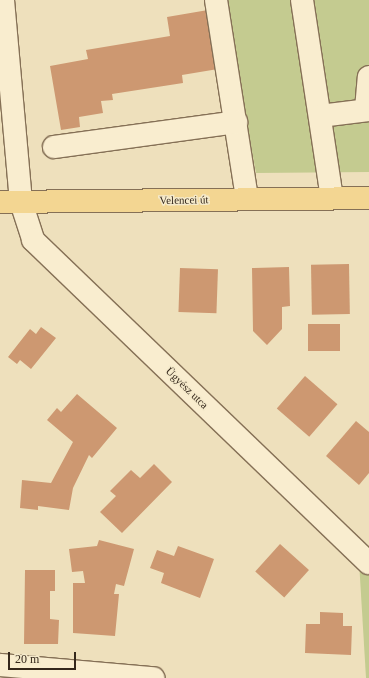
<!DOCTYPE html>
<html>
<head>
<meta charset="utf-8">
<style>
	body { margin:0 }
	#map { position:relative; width:369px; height:678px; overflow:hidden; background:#eee0bc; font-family:Georgia,serif }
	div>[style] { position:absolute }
	.green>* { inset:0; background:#c4cb90 }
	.building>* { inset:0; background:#cd9871; transform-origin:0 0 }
	.roads { filter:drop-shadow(1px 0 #857056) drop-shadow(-1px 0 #857056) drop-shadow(0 1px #857056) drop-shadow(0 -1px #857056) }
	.minor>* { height:22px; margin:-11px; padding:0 11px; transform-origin:11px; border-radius:11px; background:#f9edcf }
	.major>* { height:22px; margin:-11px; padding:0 11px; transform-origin:11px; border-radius:11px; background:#f3d692 }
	span { translate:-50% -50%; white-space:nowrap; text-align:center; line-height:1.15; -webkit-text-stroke:3px #f5eacb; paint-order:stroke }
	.street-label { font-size:11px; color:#34271b }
	.scale { position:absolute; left:8px; top:652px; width:68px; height:18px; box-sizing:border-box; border:2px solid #34271b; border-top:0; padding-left:5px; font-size:12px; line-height:14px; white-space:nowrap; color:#34271b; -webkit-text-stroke:3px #f5eacb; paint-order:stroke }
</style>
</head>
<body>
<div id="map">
	<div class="green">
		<div style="clip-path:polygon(224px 0,369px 0,369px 172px,256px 173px)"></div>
		<div style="clip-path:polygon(359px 561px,369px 561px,369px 678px,366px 678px)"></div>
	</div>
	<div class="building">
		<div style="clip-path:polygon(208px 10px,218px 69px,182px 75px,183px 83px,112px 94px,113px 100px,101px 101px,103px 113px,79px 117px,80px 127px,61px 130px,50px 66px,88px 59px,86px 50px,170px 36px,167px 17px)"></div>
		<div style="left:349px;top:264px;width:50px;height:38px;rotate:89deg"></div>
		<div style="clip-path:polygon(289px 267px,290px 306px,282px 307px,282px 329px,267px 345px,253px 331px,252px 268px)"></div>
		<div style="left:180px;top:268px;width:38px;height:44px;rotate:2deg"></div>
		<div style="left:308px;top:324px;width:32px;height:27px"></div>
		<div style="clip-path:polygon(41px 327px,56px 338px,31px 369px,20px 360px,17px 364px,8px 357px,30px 329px,36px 334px)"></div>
		<div style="left:305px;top:376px;width:43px;height:43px;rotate:41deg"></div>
		<div style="clip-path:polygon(77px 394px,117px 428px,92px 458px,89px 455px,73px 488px,69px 510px,38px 506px,38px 510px,20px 508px,22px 480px,51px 483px,73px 442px,47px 420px,57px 408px,61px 412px)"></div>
		<div style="clip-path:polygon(356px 421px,369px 432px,369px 473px,359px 485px,326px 456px)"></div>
		<div style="clip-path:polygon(154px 464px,172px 482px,122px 533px,100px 512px,116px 496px,110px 491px,131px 470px,140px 478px)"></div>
		<div style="clip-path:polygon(99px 540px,134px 549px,124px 586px,116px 584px,114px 594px,119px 594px,115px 636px,73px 633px,73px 583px,85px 583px,83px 571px,72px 572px,69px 549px,97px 546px)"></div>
		<div style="left:280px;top:544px;width:39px;height:37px;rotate:42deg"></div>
		<div style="clip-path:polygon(178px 546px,214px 559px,200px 598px,161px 583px,164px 573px,150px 568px,157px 550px,174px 556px)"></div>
		<div style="clip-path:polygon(25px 570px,55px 570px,55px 591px,50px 591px,50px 619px,59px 620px,58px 644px,24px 644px)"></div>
		<div style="clip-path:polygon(320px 612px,343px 613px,343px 626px,352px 626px,351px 655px,305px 653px,306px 624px,320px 624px)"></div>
	</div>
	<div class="roads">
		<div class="minor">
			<div style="left:3px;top:0;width:203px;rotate:84.9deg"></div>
			<div style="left:21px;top:202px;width:40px;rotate:72deg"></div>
			<div style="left:33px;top:240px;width:466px;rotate:43.9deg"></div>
			<div style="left:216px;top:0;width:201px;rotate:81.1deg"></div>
			<div style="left:302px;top:0;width:200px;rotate:81.4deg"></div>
			<div style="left:366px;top:109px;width:32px;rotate:-85deg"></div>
			<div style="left:320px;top:116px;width:49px;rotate:-7deg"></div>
			<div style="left:54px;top:147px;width:184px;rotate:-7.8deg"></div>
			<div style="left:0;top:665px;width:154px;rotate:4.9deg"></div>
		</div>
		<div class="major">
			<div style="left:0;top:202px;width:369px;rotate:-0.6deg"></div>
		</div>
	</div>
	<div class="street-label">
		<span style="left:184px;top:200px;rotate:-1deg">Velencei út</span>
		<span style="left:187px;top:388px;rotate:44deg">Ügyész utca</span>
	</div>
	<div class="scale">20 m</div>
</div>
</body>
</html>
